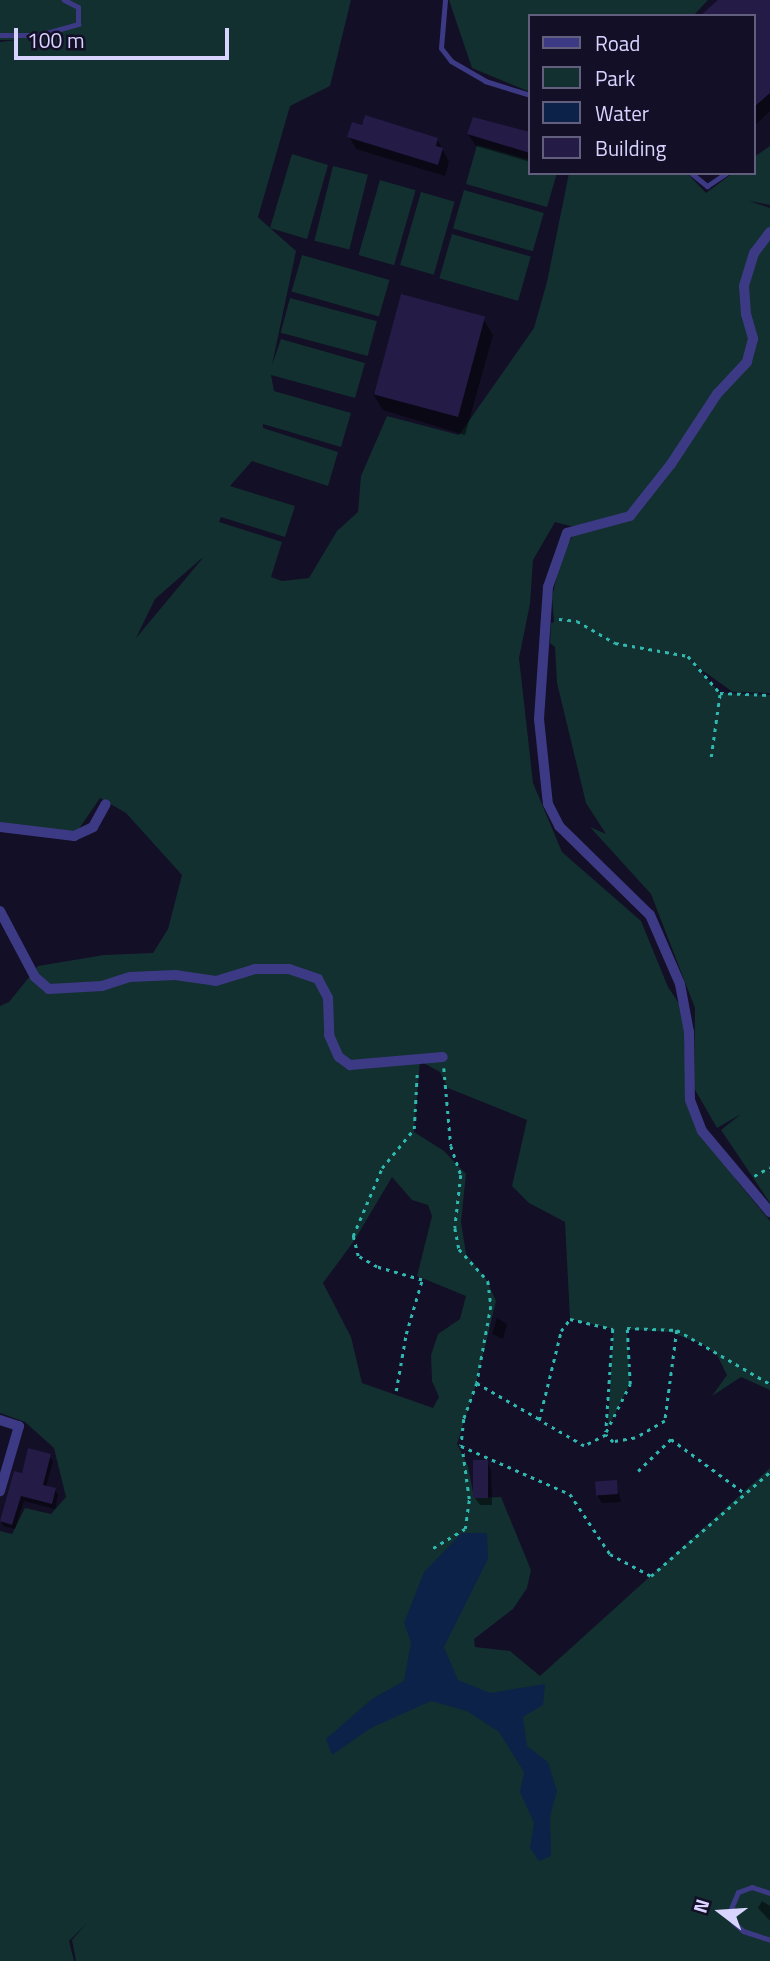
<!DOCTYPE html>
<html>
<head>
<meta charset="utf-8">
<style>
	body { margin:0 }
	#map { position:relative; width:770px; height:1961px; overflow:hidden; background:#130f26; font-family:"Titillium Web",sans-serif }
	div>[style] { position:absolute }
	.green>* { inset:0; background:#12302f; transform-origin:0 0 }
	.water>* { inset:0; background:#0c2248 }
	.shadow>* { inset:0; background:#0007 }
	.building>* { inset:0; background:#241b47; transform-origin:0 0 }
	.path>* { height:2.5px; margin-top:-1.25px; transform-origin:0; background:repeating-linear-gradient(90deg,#2fb8b0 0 3.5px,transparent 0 8.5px) }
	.lane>* { height:5px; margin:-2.5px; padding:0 2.5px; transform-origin:2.5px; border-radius:2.5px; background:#3d3a85 }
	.street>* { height:10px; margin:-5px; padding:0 5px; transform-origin:5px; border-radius:5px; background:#3d3a85 }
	span { translate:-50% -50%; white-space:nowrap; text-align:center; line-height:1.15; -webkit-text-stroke:5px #130f26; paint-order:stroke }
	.legend { position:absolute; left:528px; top:14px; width:228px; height:161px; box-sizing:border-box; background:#130f26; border:2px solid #625e7d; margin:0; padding:9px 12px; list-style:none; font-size:21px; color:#d9d4ff }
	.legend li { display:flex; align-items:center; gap:14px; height:35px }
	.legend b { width:35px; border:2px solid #625e7d }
	.north { position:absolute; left:686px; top:1877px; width:70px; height:70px; -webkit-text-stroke:5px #130f26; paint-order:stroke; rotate:287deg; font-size:19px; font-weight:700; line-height:28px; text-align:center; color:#d9d4ff }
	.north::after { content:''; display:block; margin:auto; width:24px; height:32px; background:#d9d4ff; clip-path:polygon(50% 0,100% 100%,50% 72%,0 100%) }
	.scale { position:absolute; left:14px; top:28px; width:215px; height:32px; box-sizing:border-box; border:4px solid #d9d4ff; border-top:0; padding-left:9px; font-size:21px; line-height:24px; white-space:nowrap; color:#d9d4ff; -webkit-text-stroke:5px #130f26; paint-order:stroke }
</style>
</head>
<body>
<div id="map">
	<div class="green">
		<div style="clip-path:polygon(evenodd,0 0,351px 0,330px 86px,290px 106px,258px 217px,270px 228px,292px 154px,328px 165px,307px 239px,270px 228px,296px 251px,272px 365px,281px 339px,365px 363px,355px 398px,271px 375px,274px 391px,351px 413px,341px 447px,263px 424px,263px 428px,338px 452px,328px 486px,252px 461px,230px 486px,295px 506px,285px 537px,221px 517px,219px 522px,282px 542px,271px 577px,282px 581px,309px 578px,337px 531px,358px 512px,361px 476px,387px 416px,459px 435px,534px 328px,547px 282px,569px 173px,687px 173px,706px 193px,733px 173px,754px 173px,754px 157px,770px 146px,770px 205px,749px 201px,770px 208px,770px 693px,733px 692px,699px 668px,682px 650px,720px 693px,770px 695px,770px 1203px,721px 1130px,741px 1114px,717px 1128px,694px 1088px,695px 1008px,651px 894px,590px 827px,606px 834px,586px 803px,557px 683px,555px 647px,550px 643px,551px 623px,554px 622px,552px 597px,563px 551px,578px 528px,555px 522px,533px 560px,530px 604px,519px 658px,533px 783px,562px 852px,641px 921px,668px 987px,686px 1014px,684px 1046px,700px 1124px,737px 1181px,770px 1221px,770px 1390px,741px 1377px,712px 1396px,727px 1375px,717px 1355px,702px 1344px,670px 1332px,627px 1329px,630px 1384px,608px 1428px,613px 1329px,570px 1319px,565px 1222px,529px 1203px,512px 1186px,527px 1120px,448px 1088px,440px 1072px,420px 1061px,414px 1132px,444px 1151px,466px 1174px,461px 1222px,466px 1254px,486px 1279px,496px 1301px,475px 1388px,457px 1444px,468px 1466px,474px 1498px,501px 1497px,531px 1570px,527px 1588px,513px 1609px,474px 1639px,475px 1647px,510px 1651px,540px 1676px,770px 1468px,770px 1961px,76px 1961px,72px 1940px,87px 1923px,69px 1941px,74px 1961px,0 1961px,0 1531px,12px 1534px,25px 1508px,51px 1514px,66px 1497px,54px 1448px,25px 1422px,0 1413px,0 1006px,9px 1002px,38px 966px,104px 955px,153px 953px,168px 929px,182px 875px,126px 813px,100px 798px,74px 836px,0 829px,0 42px,18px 40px,0 40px,0 0,202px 558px,202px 559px,136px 638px,155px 599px,202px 558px,0 0,392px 1177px,412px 1200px,428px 1205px,432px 1216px,417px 1276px,466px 1296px,460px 1319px,438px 1334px,431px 1355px,432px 1381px,439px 1397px,433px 1408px,362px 1383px,351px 1337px,323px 1283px,354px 1241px,392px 1177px)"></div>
		<div style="clip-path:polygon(449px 0,708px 0,693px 16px,530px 16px,530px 92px,472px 68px)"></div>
		<div style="clip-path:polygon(477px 145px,530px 160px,530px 173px,557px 173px,547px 207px,466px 184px)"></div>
		<div style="left:333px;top:166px;width:36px;height:77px;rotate:14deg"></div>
		<div style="left:380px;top:180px;width:37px;height:78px;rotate:16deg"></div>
		<div style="left:464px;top:190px;width:83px;height:40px;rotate:16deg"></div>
		<div style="left:421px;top:192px;width:35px;height:76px;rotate:16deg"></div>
		<div style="left:452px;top:234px;width:82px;height:46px;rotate:16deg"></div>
		<div style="left:302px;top:255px;width:91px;height:38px;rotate:16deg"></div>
		<div style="left:290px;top:298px;width:90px;height:36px;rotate:15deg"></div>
	</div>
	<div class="water">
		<div style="clip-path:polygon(462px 1533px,487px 1533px,488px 1559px,444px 1647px,458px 1680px,490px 1693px,545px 1684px,543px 1705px,523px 1717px,527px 1746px,548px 1762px,557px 1791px,550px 1816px,551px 1856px,539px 1861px,530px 1848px,534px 1823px,520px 1792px,524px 1772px,499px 1732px,467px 1711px,431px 1701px,371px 1728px,332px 1755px,326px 1739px,372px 1699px,404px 1681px,411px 1642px,404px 1623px,424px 1572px)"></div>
	</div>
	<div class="shadow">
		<div style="clip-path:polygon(721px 0,770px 0,770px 111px,754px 126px,754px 16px)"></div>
		<div style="clip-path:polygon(475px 119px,530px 133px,530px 162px,476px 146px,468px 134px)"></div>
		<div style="clip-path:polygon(349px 136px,437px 139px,449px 162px,445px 176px,356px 149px)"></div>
		<div style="clip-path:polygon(483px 319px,493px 335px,465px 435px,383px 410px,373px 394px)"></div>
		<div style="clip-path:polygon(497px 1318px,507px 1324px,503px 1339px,492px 1334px)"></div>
		<div style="clip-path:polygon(49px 1456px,53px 1461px,46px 1487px,55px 1490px,58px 1495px,55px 1509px,24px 1501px,15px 1529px,4px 1526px,1px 1521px,23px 1475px)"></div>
		<div style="clip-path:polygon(487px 1462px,491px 1470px,492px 1505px,480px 1505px,475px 1498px)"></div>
		<div style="clip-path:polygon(616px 1482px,621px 1502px,602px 1503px,597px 1495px)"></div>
		<div style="clip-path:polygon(762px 1901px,770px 1906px,770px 1921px,758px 1908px)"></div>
	</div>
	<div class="building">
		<div style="clip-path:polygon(718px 0,770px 0,770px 93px,754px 107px,754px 16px,700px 16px)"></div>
		<div style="clip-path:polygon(365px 115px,438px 138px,436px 146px,443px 148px,438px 165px,347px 137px,352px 122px,362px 125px)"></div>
		<div style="clip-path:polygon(473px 117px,530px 132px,530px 153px,467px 134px)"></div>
		<div style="left:401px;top:294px;width:87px;height:104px;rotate:15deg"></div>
		<div style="clip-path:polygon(28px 1448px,51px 1454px,43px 1485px,56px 1488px,52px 1504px,21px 1496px,12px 1525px,0 1521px,14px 1471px,22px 1473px)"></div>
		<div style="left:473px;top:1460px;width:15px;height:38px"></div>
		<div style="left:617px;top:1480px;width:14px;height:22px;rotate:86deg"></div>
	</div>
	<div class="path">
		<div style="left:559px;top:619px;width:18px;rotate:6deg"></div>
		<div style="left:577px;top:621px;width:44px;rotate:30.1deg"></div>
		<div style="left:615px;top:643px;width:74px;rotate:10.1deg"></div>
		<div style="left:688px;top:656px;width:49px;rotate:49.1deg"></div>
		<div style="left:720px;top:693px;width:50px;rotate:2.3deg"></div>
		<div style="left:711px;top:757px;width:65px;rotate:-82deg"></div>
		<div style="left:444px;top:1068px;width:78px;rotate:84.9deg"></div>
		<div style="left:451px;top:1146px;width:31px;rotate:71deg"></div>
		<div style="left:461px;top:1175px;width:53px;rotate:96.5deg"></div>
		<div style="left:455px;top:1228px;width:21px;rotate:79deg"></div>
		<div style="left:459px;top:1249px;width:43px;rotate:47.8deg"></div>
		<div style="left:488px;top:1281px;width:25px;rotate:83deg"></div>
		<div style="left:491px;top:1306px;width:78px;rotate:100.3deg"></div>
		<div style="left:477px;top:1383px;width:72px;rotate:30.1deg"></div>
		<div style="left:754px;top:1176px;width:18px;rotate:-29deg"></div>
		<div style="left:677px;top:1330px;width:92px;rotate:97.5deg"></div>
		<div style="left:665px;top:1421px;width:34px;rotate:150deg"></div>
		<div style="left:635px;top:1438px;width:22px;rotate:170deg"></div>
		<div style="left:613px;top:1442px;width:10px;rotate:-135deg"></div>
		<div style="left:606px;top:1435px;width:25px;rotate:153deg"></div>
		<div style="left:584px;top:1446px;width:52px;rotate:-150deg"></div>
		<div style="left:539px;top:1420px;width:92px;rotate:-76.1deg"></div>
		<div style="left:561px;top:1331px;width:15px;rotate:-53deg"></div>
		<div style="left:570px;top:1319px;width:44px;rotate:13.1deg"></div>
		<div style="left:613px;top:1329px;width:103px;rotate:93.9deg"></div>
		<div style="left:606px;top:1432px;width:54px;rotate:-63.4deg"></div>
		<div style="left:630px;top:1384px;width:56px;rotate:-93.1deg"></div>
		<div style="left:627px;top:1328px;width:50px;rotate:2.3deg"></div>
		<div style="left:677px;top:1330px;width:108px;rotate:30.1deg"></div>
		<div style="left:477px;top:1383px;width:38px;rotate:110deg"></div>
		<div style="left:464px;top:1419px;width:27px;rotate:96deg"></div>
		<div style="left:461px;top:1446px;width:119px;rotate:23.8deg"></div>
		<div style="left:570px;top:1494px;width:72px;rotate:56.3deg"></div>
		<div style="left:610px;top:1554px;width:47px;rotate:28.2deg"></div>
		<div style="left:651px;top:1576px;width:158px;rotate:-41.2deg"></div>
		<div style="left:396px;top:1391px;width:58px;rotate:-80deg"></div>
		<div style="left:406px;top:1334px;width:56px;rotate:-73.5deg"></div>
		<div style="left:422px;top:1280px;width:47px;rotate:-163.9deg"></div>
		<div style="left:377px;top:1267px;width:22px;rotate:-150deg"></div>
		<div style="left:358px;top:1256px;width:21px;rotate:-104deg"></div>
		<div style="left:353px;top:1236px;width:74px;rotate:-66.9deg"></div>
		<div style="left:382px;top:1168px;width:50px;rotate:-50.6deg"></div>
		<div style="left:414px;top:1129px;width:56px;rotate:-86.9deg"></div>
		<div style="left:638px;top:1471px;width:46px;rotate:-44.1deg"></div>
		<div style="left:671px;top:1439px;width:93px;rotate:36.3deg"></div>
		<div style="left:433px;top:1548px;width:37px;rotate:-31deg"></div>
		<div style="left:465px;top:1529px;width:30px;rotate:-82deg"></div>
		<div style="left:469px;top:1499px;width:51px;rotate:-97.8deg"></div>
	</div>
	<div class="lane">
		<div style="left:445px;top:0;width:48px;rotate:94.8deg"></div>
		<div style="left:441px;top:48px;width:16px;rotate:52deg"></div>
		<div style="left:451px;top:61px;width:39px;rotate:30deg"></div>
		<div style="left:485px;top:81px;width:47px;rotate:17.3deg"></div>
		<div style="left:0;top:35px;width:39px"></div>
		<div style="left:39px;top:35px;width:41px;rotate:-15.8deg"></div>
		<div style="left:78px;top:24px;width:17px;rotate:-90deg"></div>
		<div style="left:78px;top:7px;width:16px;rotate:-153deg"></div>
		<div style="left:691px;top:173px;width:21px;rotate:39deg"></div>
		<div style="left:707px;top:186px;width:23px;rotate:-34deg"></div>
		<div style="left:770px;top:1893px;width:19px;rotate:-162deg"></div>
		<div style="left:752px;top:1887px;width:15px;rotate:160deg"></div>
		<div style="left:738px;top:1892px;width:21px;rotate:113deg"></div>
		<div style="left:730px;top:1911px;width:11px;rotate:75deg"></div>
		<div style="left:733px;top:1922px;width:13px;rotate:42deg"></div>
		<div style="left:743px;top:1931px;width:28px;rotate:18deg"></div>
	</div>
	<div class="street">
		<div style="left:770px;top:232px;width:26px;rotate:127deg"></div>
		<div style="left:754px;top:253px;width:34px;rotate:107deg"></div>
		<div style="left:744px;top:286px;width:28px;rotate:86deg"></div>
		<div style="left:746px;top:314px;width:26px;rotate:74deg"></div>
		<div style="left:753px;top:339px;width:24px;rotate:105deg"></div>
		<div style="left:747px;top:362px;width:44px;rotate:133.2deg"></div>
		<div style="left:717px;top:394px;width:84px;rotate:123.3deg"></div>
		<div style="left:671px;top:464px;width:66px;rotate:128.3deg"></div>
		<div style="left:630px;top:516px;width:65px;rotate:164.9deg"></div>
		<div style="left:567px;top:533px;width:57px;rotate:109.4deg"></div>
		<div style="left:548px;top:587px;width:132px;rotate:93.9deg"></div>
		<div style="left:539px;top:719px;width:85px;rotate:84deg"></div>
		<div style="left:548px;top:804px;width:25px;rotate:63deg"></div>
		<div style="left:559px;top:826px;width:127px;rotate:44.4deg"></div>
		<div style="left:650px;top:915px;width:75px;rotate:66.5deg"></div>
		<div style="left:680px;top:984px;width:49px;rotate:79.4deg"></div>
		<div style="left:689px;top:1032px;width:68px;rotate:89.2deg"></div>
		<div style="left:690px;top:1100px;width:33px;rotate:69deg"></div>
		<div style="left:702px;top:1131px;width:106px;rotate:50deg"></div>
		<div style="left:0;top:827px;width:75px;rotate:6.9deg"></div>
		<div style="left:74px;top:836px;width:21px;rotate:-25deg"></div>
		<div style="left:93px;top:827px;width:26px;rotate:-61deg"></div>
		<div style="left:0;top:911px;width:75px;rotate:62.1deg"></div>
		<div style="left:35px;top:977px;width:18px;rotate:41deg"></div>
		<div style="left:49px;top:989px;width:53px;rotate:-3.2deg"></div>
		<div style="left:102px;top:986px;width:29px;rotate:-18deg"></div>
		<div style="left:130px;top:977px;width:45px;rotate:-2.5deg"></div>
		<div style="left:175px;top:975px;width:41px;rotate:8.3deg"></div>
		<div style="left:216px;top:981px;width:41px;rotate:-17.1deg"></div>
		<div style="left:255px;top:969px;width:34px"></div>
		<div style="left:289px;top:969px;width:31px;rotate:19deg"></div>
		<div style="left:318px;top:979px;width:21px;rotate:62deg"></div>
		<div style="left:328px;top:998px;width:37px;rotate:88deg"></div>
		<div style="left:329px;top:1035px;width:24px;rotate:66deg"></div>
		<div style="left:339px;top:1057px;width:14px;rotate:36deg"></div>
		<div style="left:350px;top:1065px;width:93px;rotate:-4.9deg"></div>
		<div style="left:0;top:1420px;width:20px;rotate:18deg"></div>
		<div style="left:19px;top:1426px;width:68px;rotate:106.3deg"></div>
	</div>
	<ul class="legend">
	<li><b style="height:9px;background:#3d3a85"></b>Road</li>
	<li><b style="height:19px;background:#12302f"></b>Park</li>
	<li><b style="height:19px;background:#0c2248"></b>Water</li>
	<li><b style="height:19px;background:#241b47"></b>Building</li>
	</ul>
	<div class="north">N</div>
	<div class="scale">100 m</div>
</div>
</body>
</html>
